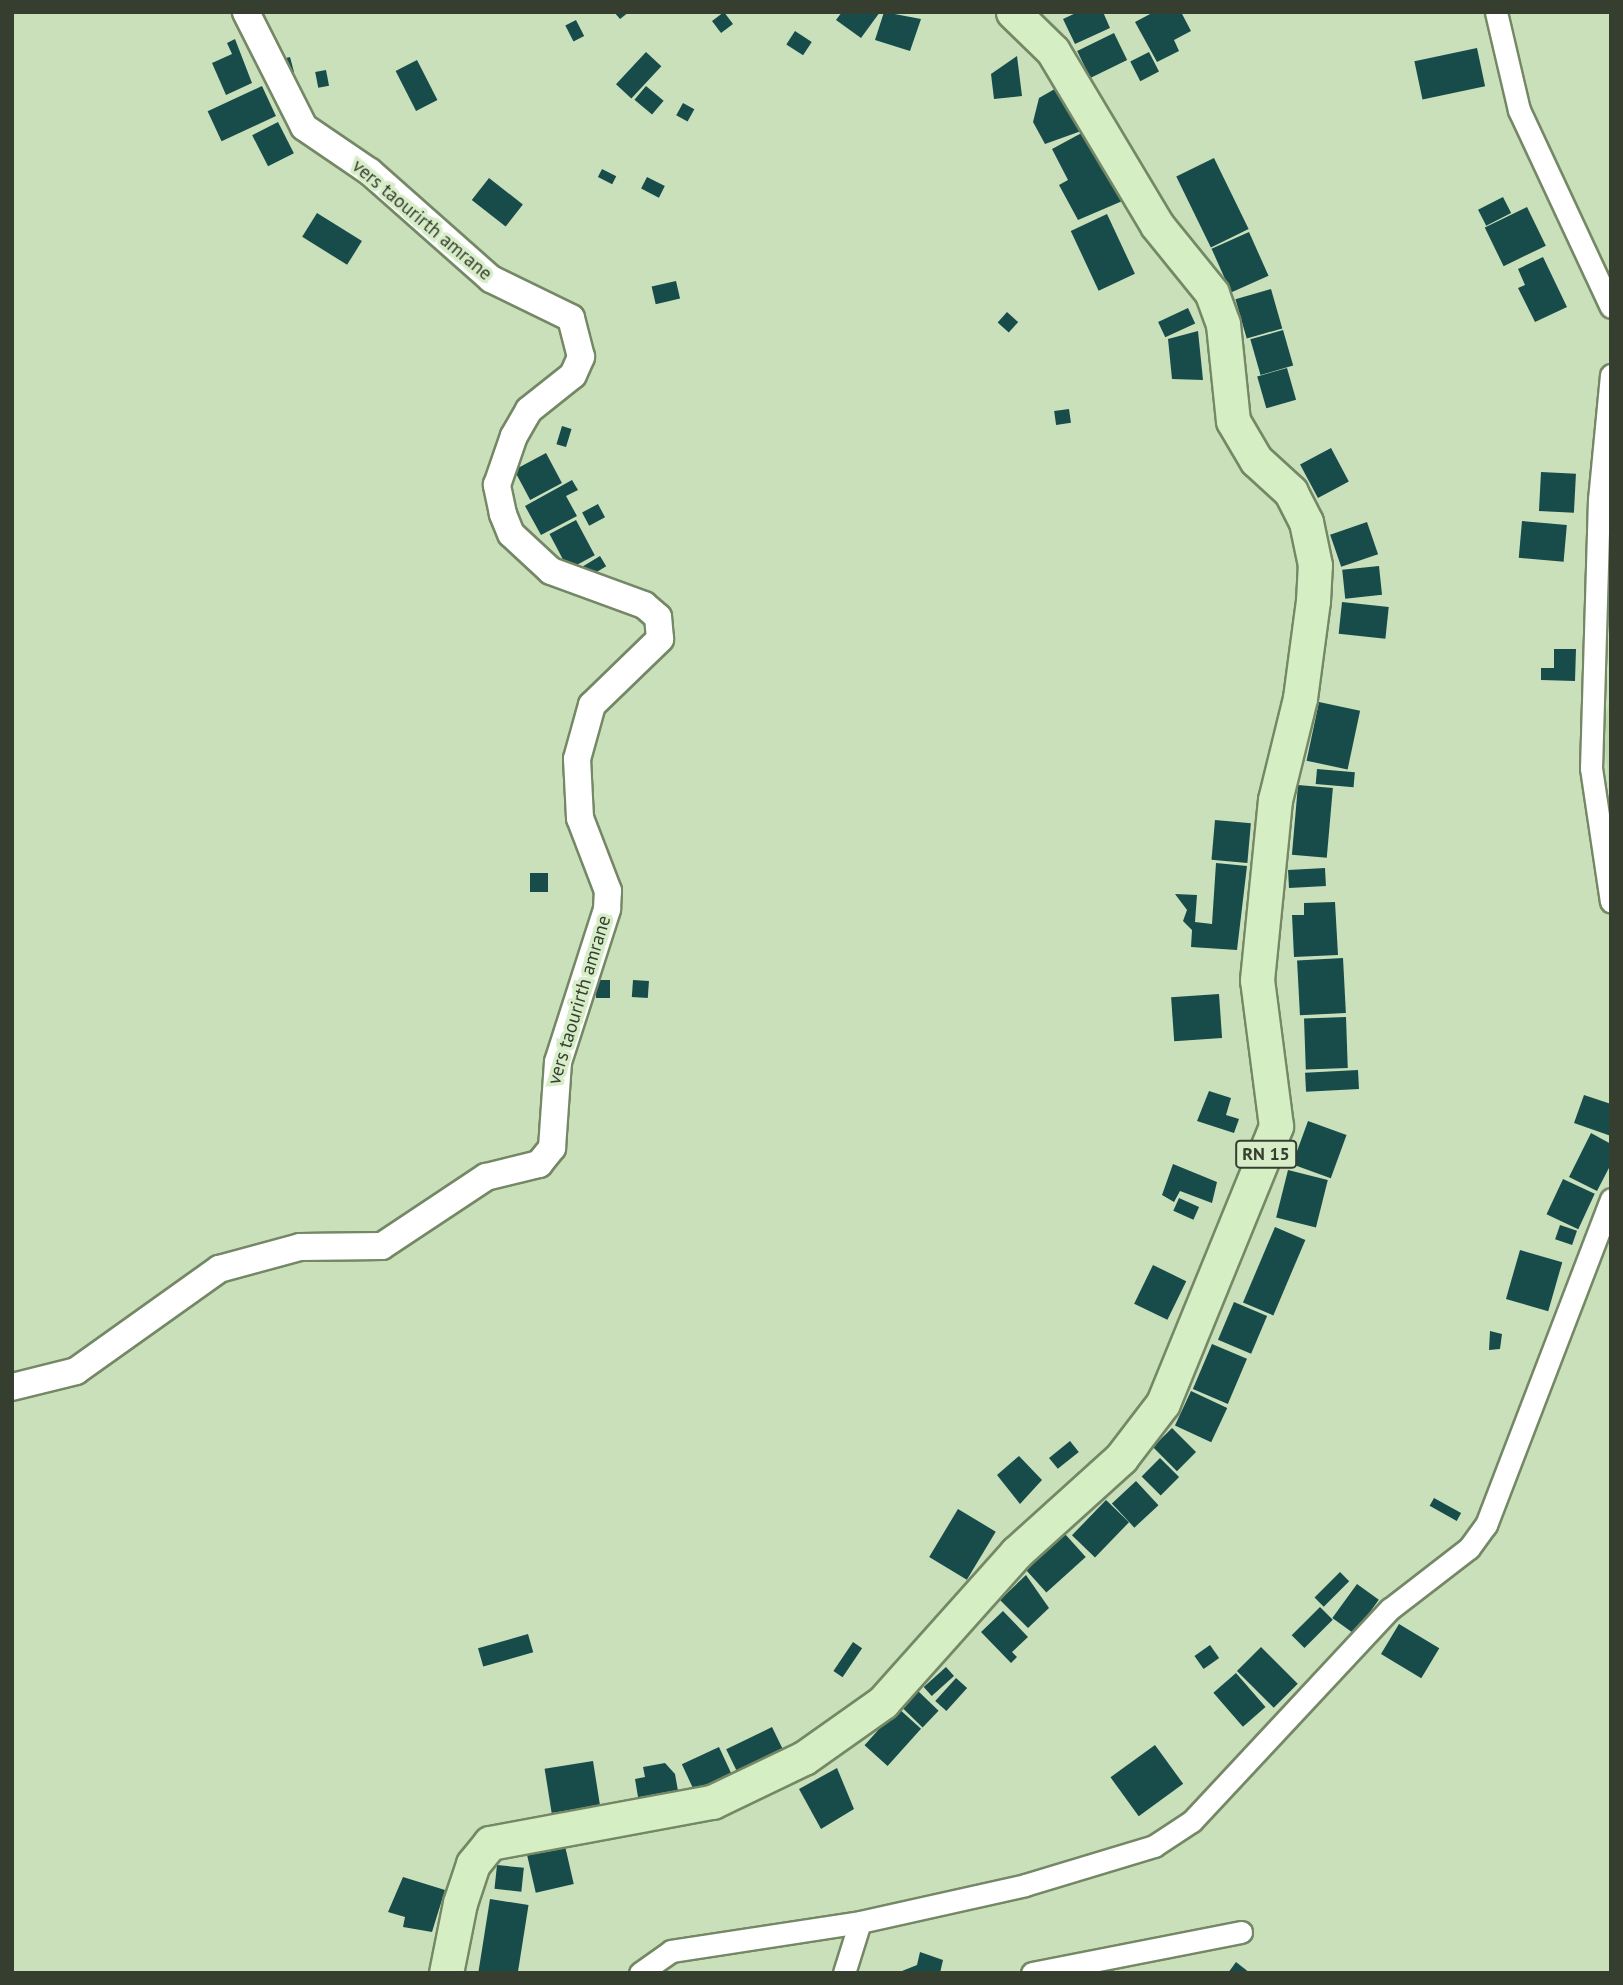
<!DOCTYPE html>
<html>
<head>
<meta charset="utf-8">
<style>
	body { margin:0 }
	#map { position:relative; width:1623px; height:1985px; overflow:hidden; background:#cae0bb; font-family:"PT Sans",sans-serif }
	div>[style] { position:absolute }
	.built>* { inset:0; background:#bdd6ab }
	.building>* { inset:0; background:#174c4b; transform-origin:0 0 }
	.roads { filter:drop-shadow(2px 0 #748866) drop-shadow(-2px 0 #748866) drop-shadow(0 2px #748866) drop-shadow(0 -2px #748866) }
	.minor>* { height:21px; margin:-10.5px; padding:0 10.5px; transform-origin:10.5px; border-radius:10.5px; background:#fff }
	.tertiary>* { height:26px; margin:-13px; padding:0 13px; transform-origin:13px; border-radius:13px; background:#fff }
	.primary>* { height:33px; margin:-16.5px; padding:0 16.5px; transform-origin:16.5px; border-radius:16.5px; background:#d6eec4 }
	span { translate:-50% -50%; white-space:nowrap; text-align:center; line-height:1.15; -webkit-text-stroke:7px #d7edc8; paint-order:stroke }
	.shield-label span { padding:2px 5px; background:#d7edc8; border:2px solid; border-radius:5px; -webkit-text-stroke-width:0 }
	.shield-label { font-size:18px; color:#353e2f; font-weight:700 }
	.street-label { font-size:19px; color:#353e2f }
	.frame { position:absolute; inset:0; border:14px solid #353e2f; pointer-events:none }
</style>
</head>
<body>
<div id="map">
	<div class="built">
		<div style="clip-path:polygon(1611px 695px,1611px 806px,1603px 727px)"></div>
	</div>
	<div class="building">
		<div style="clip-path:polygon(614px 12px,629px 12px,620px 19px)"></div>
		<div style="left:724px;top:12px;width:15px;height:15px;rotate:53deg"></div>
		<div style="clip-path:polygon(842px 12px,880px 12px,861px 38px,836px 20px)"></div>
		<div style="clip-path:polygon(884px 12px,921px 19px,910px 51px,875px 40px)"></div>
		<div style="clip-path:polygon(1078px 12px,1103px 12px,1110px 28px,1075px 44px,1063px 19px)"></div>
		<div style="clip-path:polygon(1154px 12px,1181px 12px,1191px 31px,1174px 40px,1179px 51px,1157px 62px,1135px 22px)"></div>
		<div style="left:576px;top:20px;width:18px;height:12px;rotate:63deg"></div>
		<div style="left:795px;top:31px;width:20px;height:16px;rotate:33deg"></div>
		<div style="left:1114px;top:33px;width:30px;height:41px;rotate:64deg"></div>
		<div style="clip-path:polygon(235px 39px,252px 83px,226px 95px,212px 63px,232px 54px,227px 43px)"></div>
		<div style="left:1477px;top:48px;width:39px;height:64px;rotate:78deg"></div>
		<div style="left:646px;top:52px;width:21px;height:44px;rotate:43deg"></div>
		<div style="left:1149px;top:52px;width:22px;height:21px;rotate:63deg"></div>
		<div style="clip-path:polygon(1017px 56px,1022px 96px,994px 99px,991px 74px)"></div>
		<div style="left:290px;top:57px;width:16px;height:13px;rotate:75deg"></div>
		<div style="left:417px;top:60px;width:45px;height:24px;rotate:63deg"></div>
		<div style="left:326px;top:70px;width:16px;height:11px;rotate:79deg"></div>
		<div style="left:262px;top:86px;width:33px;height:60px;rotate:65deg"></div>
		<div style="left:646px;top:86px;width:23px;height:18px;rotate:40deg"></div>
		<div style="clip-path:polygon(1060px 86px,1084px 130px,1045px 144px,1033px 122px,1039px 98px)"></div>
		<div style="left:683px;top:103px;width:13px;height:14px;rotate:29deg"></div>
		<div style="left:278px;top:122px;width:35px;height:29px;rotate:63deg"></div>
		<div style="clip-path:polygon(1089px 129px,1127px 199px,1078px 220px,1059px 185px,1068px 180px,1052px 149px)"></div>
		<div style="left:1214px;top:158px;width:79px;height:42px;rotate:64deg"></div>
		<div style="left:602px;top:169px;width:16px;height:9px;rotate:27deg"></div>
		<div style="left:647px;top:177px;width:20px;height:13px;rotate:27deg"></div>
		<div style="left:489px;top:178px;width:43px;height:28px;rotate:38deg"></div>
		<div style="left:1503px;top:197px;width:18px;height:28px;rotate:63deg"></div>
		<div style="left:1527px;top:207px;width:43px;height:47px;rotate:64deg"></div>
		<div style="left:317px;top:213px;width:53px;height:28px;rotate:32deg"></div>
		<div style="left:1107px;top:214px;width:66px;height:40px;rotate:65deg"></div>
		<div style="left:1249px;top:232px;width:48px;height:41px;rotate:66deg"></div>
		<div style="clip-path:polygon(1543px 257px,1567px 307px,1535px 322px,1518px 288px,1525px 285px,1518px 269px)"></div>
		<div style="left:676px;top:281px;width:18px;height:25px;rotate:77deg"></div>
		<div style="left:1271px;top:289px;width:41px;height:37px;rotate:74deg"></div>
		<div style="left:1188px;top:308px;width:17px;height:33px;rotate:65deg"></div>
		<div style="left:1007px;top:312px;width:15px;height:14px;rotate:42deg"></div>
		<div style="left:1283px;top:330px;width:37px;height:34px;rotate:74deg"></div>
		<div style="clip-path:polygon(1198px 331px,1203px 380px,1172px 379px,1168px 339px)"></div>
		<div style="left:1287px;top:368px;width:33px;height:31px;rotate:74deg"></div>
		<div style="left:1069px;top:409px;width:14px;height:15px;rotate:82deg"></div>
		<div style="left:562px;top:426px;width:10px;height:19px;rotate:17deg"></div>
		<div style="left:1331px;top:448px;width:38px;height:35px;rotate:62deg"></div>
		<div style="left:546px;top:453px;width:34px;height:36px;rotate:62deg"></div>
		<div style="left:1541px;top:472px;width:35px;height:39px;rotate:3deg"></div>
		<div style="clip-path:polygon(572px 480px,578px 490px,566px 496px,577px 516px,541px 535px,525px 506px)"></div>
		<div style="left:598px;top:504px;width:15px;height:18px;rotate:62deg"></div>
		<div style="left:576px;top:520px;width:40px;height:30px;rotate:62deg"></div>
		<div style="left:1522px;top:521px;width:45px;height:37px;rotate:5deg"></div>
		<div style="left:1367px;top:522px;width:34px;height:39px;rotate:71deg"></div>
		<div style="left:600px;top:556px;width:12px;height:26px;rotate:59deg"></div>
		<div style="left:1379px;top:566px;width:29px;height:37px;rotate:84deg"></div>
		<div style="left:1342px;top:602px;width:47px;height:32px;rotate:6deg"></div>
		<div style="clip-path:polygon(1554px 649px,1576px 649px,1575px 681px,1541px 680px,1541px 668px,1554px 668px)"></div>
		<div style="left:1319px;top:702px;width:42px;height:60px;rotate:12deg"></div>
		<div style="left:1317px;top:769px;width:38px;height:15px;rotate:5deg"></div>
		<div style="left:1298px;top:785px;width:35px;height:70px;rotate:5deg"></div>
		<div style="left:1215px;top:820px;width:36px;height:40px;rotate:5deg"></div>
		<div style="clip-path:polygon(1216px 863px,1247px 866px,1237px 950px,1191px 947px,1192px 930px,1183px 921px,1187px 910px,1175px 894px,1197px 895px,1195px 922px,1212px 924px)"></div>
		<div style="left:1325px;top:868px;width:18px;height:37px;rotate:87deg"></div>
		<div style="left:548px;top:873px;width:19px;height:18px;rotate:90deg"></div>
		<div style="clip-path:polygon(1335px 902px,1338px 955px,1294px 957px,1292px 915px,1304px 915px,1304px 903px)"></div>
		<div style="left:1343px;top:958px;width:55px;height:46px;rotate:87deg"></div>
		<div style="left:596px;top:980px;width:14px;height:18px"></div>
		<div style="left:633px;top:980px;width:16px;height:17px;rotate:4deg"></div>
		<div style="left:1219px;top:994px;width:44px;height:48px;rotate:86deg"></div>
		<div style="left:1346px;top:1017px;width:51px;height:42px;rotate:88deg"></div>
		<div style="left:1358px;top:1070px;width:19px;height:53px;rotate:87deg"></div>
		<div style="clip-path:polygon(1209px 1091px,1231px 1098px,1226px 1115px,1239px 1119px,1234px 1133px,1197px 1121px)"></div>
		<div style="clip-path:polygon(1584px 1095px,1611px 1104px,1611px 1136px,1574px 1123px)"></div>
		<div style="left:1308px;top:1121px;width:41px;height:46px;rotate:20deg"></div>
		<div style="clip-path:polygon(1591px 1133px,1611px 1144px,1611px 1164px,1597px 1191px,1569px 1177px)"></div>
		<div style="clip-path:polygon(1173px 1164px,1217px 1182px,1212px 1203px,1180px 1191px,1174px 1202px,1162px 1195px)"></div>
		<div style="left:1288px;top:1170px;width:41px;height:49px;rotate:14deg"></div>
		<div style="left:1563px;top:1179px;width:35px;height:39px;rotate:25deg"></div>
		<div style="left:1179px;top:1198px;width:22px;height:14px;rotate:24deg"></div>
		<div style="left:1560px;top:1225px;width:18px;height:15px;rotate:19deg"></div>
		<div style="left:1275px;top:1227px;width:33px;height:82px;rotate:23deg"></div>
		<div style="left:1520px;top:1250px;width:44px;height:51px;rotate:16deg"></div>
		<div style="left:1153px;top:1265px;width:37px;height:43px;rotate:26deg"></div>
		<div style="left:1234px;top:1302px;width:36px;height:41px;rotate:23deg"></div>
		<div style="clip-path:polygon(1490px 1331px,1502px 1334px,1500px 1349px,1489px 1350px)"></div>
		<div style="left:1212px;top:1344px;width:38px;height:49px;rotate:23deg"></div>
		<div style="left:1191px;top:1391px;width:40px;height:38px;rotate:25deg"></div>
		<div style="left:1172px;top:1428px;width:34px;height:27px;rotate:45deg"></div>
		<div style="left:1070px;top:1441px;width:14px;height:27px;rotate:51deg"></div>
		<div style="clip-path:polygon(1019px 1456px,1042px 1480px,1020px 1504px,997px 1475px)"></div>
		<div style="left:1160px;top:1458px;width:27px;height:26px;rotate:45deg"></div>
		<div style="left:1136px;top:1481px;width:33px;height:33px;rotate:47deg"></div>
		<div style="left:1434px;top:1498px;width:31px;height:9px;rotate:29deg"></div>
		<div style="left:1106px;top:1500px;width:32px;height:49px;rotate:44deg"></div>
		<div style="left:958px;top:1509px;width:44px;height:56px;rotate:31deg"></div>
		<div style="left:1065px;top:1534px;width:31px;height:53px;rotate:48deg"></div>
		<div style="left:1340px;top:1572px;width:13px;height:36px;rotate:45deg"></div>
		<div style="clip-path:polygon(1026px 1575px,1049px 1608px,1028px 1628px,1000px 1600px)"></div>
		<div style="left:1357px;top:1584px;width:27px;height:42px;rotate:36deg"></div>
		<div style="left:1320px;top:1607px;width:18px;height:40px;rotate:45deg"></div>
		<div style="clip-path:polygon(1003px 1611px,1028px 1637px,1012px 1652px,1017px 1657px,1011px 1663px,981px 1632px)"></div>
		<div style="left:1399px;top:1624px;width:47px;height:35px;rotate:31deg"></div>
		<div style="left:528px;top:1634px;width:19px;height:52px;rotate:74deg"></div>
		<div style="left:853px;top:1642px;width:11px;height:35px;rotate:34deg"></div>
		<div style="left:1210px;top:1645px;width:16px;height:19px;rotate:55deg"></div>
		<div style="left:1261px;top:1647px;width:52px;height:34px;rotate:45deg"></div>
		<div style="left:946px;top:1667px;width:12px;height:30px;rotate:48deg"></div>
		<div style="left:1236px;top:1673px;width:45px;height:30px;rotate:49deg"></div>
		<div style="left:956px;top:1678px;width:15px;height:31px;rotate:42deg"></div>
		<div style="left:917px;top:1690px;width:30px;height:23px;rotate:44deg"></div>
		<div style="left:898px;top:1708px;width:31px;height:50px;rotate:42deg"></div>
		<div style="left:772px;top:1727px;width:25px;height:51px;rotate:64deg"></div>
		<div style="left:1155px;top:1745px;width:48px;height:55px;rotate:54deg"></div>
		<div style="left:719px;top:1747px;width:33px;height:41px;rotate:65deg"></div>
		<div style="left:593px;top:1761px;width:45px;height:49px;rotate:81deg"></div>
		<div style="clip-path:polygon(665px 1763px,675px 1774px,680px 1802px,640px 1809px,635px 1779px,645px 1777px,643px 1767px)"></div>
		<div style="clip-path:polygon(837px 1768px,854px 1809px,821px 1829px,799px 1789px)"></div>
		<div style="left:565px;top:1846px;width:39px;height:39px;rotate:77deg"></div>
		<div style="left:497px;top:1865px;width:27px;height:24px;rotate:6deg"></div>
		<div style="clip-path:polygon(403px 1877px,445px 1890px,432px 1932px,403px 1927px,405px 1917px,388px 1912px)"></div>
		<div style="left:490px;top:1899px;width:39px;height:75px;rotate:9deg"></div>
		<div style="clip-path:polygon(920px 1952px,943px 1960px,940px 1973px,897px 1973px,917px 1965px)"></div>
		<div style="clip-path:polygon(1236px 1962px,1250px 1973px,1228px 1973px)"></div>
	</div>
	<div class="roads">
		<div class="minor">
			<div style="left:1496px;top:12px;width:101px;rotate:76.8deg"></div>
			<div style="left:1519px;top:110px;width:217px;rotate:65deg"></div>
			<div style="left:1611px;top:375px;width:125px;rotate:95.5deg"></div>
			<div style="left:1599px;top:499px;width:269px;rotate:91.7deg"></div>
			<div style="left:1591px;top:768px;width:135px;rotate:81.5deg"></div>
			<div style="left:640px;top:1973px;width:38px;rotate:-35deg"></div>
			<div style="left:671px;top:1951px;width:191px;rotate:-8.7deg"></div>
			<div style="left:860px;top:1922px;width:169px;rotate:-12.6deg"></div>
			<div style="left:1025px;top:1885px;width:135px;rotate:-16.8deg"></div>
			<div style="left:1154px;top:1846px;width:45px;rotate:-33.3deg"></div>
			<div style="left:1192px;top:1821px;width:290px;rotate:-47deg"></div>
			<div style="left:1390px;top:1609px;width:100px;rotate:-37.7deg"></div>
			<div style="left:1469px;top:1548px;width:29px;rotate:-54deg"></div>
			<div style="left:1486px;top:1525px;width:349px;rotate:-69deg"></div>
			<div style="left:844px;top:1973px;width:53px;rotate:-72.6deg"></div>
			<div style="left:1032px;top:1973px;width:213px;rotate:-11.1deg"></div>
		</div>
		<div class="tertiary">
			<div style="left:12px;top:1387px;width:66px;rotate:-14deg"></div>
			<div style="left:76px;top:1371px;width:176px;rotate:-35.5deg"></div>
			<div style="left:219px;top:1269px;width:84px;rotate:-15.2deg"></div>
			<div style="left:300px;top:1247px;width:82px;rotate:-0.7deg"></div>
			<div style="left:382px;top:1246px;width:125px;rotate:-33.6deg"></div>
			<div style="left:486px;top:1177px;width:55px;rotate:-13.8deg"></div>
			<div style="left:539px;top:1164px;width:21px;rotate:-51deg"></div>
			<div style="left:552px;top:1148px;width:86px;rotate:-86deg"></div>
			<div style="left:558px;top:1062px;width:161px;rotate:-72.2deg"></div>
			<div style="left:607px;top:909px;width:18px;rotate:-87deg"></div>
			<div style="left:608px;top:891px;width:78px;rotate:-111deg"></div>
			<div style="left:580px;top:818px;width:59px;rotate:-92.9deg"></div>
			<div style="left:577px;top:759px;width:56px;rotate:-74.5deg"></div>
			<div style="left:592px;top:705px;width:95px;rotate:-44.1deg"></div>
			<div style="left:660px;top:639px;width:22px;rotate:-95deg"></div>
			<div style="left:658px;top:617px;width:18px;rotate:-139deg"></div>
			<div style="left:644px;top:605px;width:99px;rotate:-159.9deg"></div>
			<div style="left:551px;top:571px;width:54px;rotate:-137.2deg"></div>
			<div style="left:511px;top:534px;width:22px;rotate:-112deg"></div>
			<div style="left:503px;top:514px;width:30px;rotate:-102deg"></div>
			<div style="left:497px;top:485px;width:52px;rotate:-70.9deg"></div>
			<div style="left:514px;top:436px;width:30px;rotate:-60deg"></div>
			<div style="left:529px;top:410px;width:56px;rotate:-38.5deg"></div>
			<div style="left:573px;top:375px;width:20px;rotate:-66deg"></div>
			<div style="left:581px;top:357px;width:40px;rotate:-104.4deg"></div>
			<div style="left:571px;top:318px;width:89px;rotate:-154deg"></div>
			<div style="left:491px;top:279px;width:162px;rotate:-138.5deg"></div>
			<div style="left:370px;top:172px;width:80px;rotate:-145.7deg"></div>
			<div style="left:304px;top:127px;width:129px;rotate:-116.8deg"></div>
		</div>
		<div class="primary">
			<div style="left:446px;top:1973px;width:71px;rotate:-78.7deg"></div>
			<div style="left:460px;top:1903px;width:41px;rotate:-71.6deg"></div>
			<div style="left:473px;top:1864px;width:27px;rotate:-51deg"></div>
			<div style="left:490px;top:1843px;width:226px;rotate:-10.5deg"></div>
			<div style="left:712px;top:1802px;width:102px;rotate:-25.6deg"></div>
			<div style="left:804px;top:1758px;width:97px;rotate:-35.3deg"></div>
			<div style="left:883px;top:1702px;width:200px;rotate:-48.2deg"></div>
			<div style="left:1016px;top:1553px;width:142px;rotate:-42.1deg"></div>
			<div style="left:1121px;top:1458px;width:69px;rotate:-52.6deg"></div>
			<div style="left:1163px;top:1403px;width:299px;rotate:-67.8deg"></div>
			<div style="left:1276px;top:1126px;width:147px;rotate:-97.4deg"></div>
			<div style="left:1257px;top:980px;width:181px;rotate:-84.3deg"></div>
			<div style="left:1275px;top:800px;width:105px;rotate:-76.2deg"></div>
			<div style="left:1300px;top:698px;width:98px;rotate:-82.4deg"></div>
			<div style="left:1313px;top:601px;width:36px;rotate:-87deg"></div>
			<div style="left:1315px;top:565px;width:44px;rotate:-101.8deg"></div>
			<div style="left:1306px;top:522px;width:34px;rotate:-117deg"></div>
			<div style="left:1291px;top:492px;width:47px;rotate:-137.6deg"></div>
			<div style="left:1256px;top:460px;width:45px;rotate:-120.5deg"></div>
			<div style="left:1233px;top:421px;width:98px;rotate:-95.9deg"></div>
			<div style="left:1223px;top:324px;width:33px;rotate:-110deg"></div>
			<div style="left:1212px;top:293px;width:87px;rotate:-129deg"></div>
			<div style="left:1157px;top:225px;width:203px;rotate:-120.9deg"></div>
			<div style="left:1053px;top:51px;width:56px;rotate:-135.7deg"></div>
		</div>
	</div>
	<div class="shield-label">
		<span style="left:1266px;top:1154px">RN 15</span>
	</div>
	<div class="street-label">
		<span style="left:422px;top:220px;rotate:40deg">vers taourirth amrane</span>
		<span style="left:579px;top:1000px;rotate:-73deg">vers taourirth amrane</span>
	</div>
	<div class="frame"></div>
</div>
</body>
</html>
